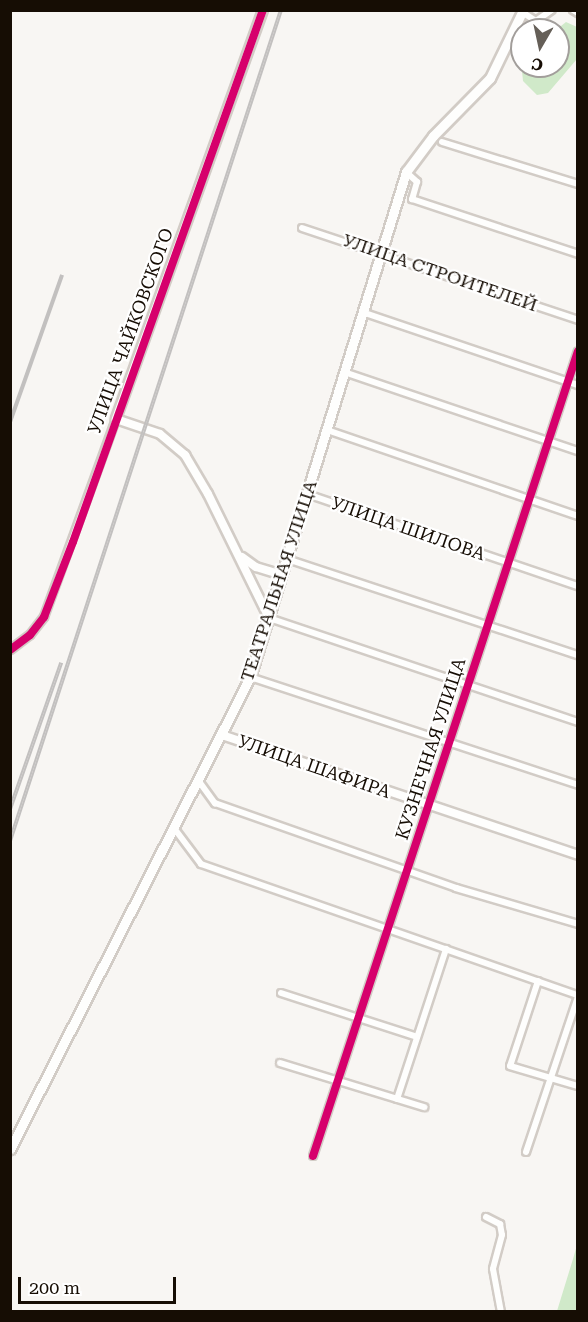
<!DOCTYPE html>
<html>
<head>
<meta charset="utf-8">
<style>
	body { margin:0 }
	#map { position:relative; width:588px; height:1322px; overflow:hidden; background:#f8f6f3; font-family:"Roboto Serif",serif }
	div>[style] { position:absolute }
	.green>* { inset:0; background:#d0e9c9 }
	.roads { filter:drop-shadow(2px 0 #d2ccc6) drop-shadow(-2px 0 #d2ccc6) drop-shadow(0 2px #d2ccc6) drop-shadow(0 -2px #d2ccc6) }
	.minor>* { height:6px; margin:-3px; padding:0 3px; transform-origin:3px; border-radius:3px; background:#fefefd }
	.tertiary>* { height:8px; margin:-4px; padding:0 4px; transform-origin:4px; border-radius:4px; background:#fefefd }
	.secondary>* { height:9px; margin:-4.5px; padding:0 4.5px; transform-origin:4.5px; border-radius:4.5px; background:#fefefd }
	.rail>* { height:4px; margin-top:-2px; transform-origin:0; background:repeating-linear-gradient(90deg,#fff 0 4.5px,#c2c0bf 0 9px); box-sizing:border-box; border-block:2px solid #c2c0bf }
	.cycleway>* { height:8px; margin:-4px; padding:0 4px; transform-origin:4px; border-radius:4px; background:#d6006c }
	span { translate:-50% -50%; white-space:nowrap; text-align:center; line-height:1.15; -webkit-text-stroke:4.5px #fff; paint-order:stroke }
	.street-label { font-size:18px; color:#160d04 }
	.frame { position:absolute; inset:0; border:12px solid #160d04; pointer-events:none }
	.north { position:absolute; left:510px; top:18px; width:60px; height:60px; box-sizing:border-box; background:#fff; border:2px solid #a29e9b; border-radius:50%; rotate:189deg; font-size:16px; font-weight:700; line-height:24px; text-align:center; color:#160d04 }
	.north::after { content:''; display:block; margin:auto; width:21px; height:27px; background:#655f58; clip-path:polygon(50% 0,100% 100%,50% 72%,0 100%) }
	.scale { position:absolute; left:18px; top:1277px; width:158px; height:27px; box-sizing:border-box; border:3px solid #160d04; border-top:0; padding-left:8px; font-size:18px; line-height:21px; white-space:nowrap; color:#160d04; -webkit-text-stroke:4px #fff; paint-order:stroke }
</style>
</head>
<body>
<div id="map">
	<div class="green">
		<div style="clip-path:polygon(566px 22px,577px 27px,577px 59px,548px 93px,537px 95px,523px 81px,522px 71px,526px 66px,558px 66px,556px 30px)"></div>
		<div style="clip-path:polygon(577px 1245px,577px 1311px,557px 1311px,573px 1259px)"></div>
	</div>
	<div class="roads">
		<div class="minor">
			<div style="left:573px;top:10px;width:6px;rotate:31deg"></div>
			<div style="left:522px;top:12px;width:17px;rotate:33deg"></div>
			<div style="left:536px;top:21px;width:19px;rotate:-35deg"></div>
			<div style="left:442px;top:142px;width:142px;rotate:17.2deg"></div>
			<div style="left:406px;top:172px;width:15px;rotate:42deg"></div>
			<div style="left:417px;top:182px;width:18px;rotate:106deg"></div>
			<div style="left:412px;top:199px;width:175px;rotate:18.3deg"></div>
			<div style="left:302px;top:228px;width:291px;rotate:18.4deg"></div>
			<div style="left:362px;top:312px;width:228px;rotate:18.7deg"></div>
			<div style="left:344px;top:372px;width:247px;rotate:18.7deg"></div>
			<div style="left:327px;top:430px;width:265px;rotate:18.9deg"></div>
			<div style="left:307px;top:494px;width:286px;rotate:18.8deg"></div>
			<div style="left:287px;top:559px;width:306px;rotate:18.3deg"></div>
			<div style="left:269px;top:618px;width:326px;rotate:18.6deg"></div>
			<div style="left:10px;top:650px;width:25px;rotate:-37deg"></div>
			<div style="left:30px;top:635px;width:23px;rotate:-52deg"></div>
			<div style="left:44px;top:617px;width:211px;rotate:-70deg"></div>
			<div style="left:250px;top:677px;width:345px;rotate:18.2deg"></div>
			<div style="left:198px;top:780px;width:29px;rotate:54deg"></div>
			<div style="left:215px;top:803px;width:256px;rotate:19.4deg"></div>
			<div style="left:456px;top:888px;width:127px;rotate:16.4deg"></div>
			<div style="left:174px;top:828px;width:45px;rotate:53.1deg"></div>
			<div style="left:201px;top:864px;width:399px;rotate:19.2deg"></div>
			<div style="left:538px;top:981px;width:89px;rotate:108.2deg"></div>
			<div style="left:510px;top:1066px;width:71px;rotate:16.4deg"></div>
			<div style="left:281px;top:993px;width:143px;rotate:17.9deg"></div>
			<div style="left:280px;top:1063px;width:151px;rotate:17deg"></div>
			<div style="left:397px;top:1099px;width:158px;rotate:-71.9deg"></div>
			<div style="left:526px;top:1152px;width:163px;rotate:-71.5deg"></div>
			<div style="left:313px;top:1156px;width:847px;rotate:-71.78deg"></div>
			<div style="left:486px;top:1217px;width:16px;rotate:27deg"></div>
			<div style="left:500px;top:1224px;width:11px;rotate:80deg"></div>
			<div style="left:502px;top:1235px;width:35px;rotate:105deg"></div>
			<div style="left:493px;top:1269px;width:44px;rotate:79.5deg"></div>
		</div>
		<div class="tertiary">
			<div style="left:263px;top:10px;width:435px;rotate:109.8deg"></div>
			<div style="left:116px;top:419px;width:46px;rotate:18.8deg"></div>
			<div style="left:160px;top:434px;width:33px;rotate:40deg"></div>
			<div style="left:185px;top:455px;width:45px;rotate:59.5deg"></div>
			<div style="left:208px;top:494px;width:138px;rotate:63.8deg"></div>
			<div style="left:242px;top:557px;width:17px;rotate:36deg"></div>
			<div style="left:256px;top:567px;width:27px;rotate:17deg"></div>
			<div style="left:222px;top:735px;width:376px;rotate:18.6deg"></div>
		</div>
		<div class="secondary">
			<div style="left:10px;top:1149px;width:530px;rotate:-63.05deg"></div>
			<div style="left:250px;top:677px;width:529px;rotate:-72.83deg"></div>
			<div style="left:406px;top:172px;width:45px;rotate:-53.1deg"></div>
			<div style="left:433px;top:136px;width:81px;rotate:-45.5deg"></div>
			<div style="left:490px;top:78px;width:76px;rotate:-64.1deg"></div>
		</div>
	</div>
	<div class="rail">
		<div style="left:10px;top:422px;width:156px;rotate:-70.5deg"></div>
		<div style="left:10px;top:809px;width:155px;rotate:-70.7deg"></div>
		<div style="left:10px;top:841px;width:874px;rotate:-71.94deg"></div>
	</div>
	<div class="cycleway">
		<div style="left:10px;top:650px;width:25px;rotate:-37deg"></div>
		<div style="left:30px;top:635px;width:23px;rotate:-52deg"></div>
		<div style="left:44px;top:617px;width:80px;rotate:-68.9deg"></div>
		<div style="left:73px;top:542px;width:565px;rotate:-70.35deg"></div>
		<div style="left:313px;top:1156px;width:847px;rotate:-71.78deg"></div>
	</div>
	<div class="street-label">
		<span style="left:440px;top:273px;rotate:19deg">УЛИЦА СТРОИТЕЛЕЙ</span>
		<span style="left:131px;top:331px;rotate:-70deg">УЛИЦА ЧАЙКОВСКОГО</span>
		<span style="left:408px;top:529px;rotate:19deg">УЛИЦА ШИЛОВА</span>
		<span style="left:279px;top:581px;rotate:-72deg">ТЕАТРАЛЬНАЯ УЛИЦА</span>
		<span style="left:431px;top:749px;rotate:-72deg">КУЗНЕЧНАЯ УЛИЦА</span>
		<span style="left:314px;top:767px;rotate:19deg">УЛИЦА ШАФИРА</span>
	</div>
	<div class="frame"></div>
	<div class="north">С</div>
	<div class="scale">200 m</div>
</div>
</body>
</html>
